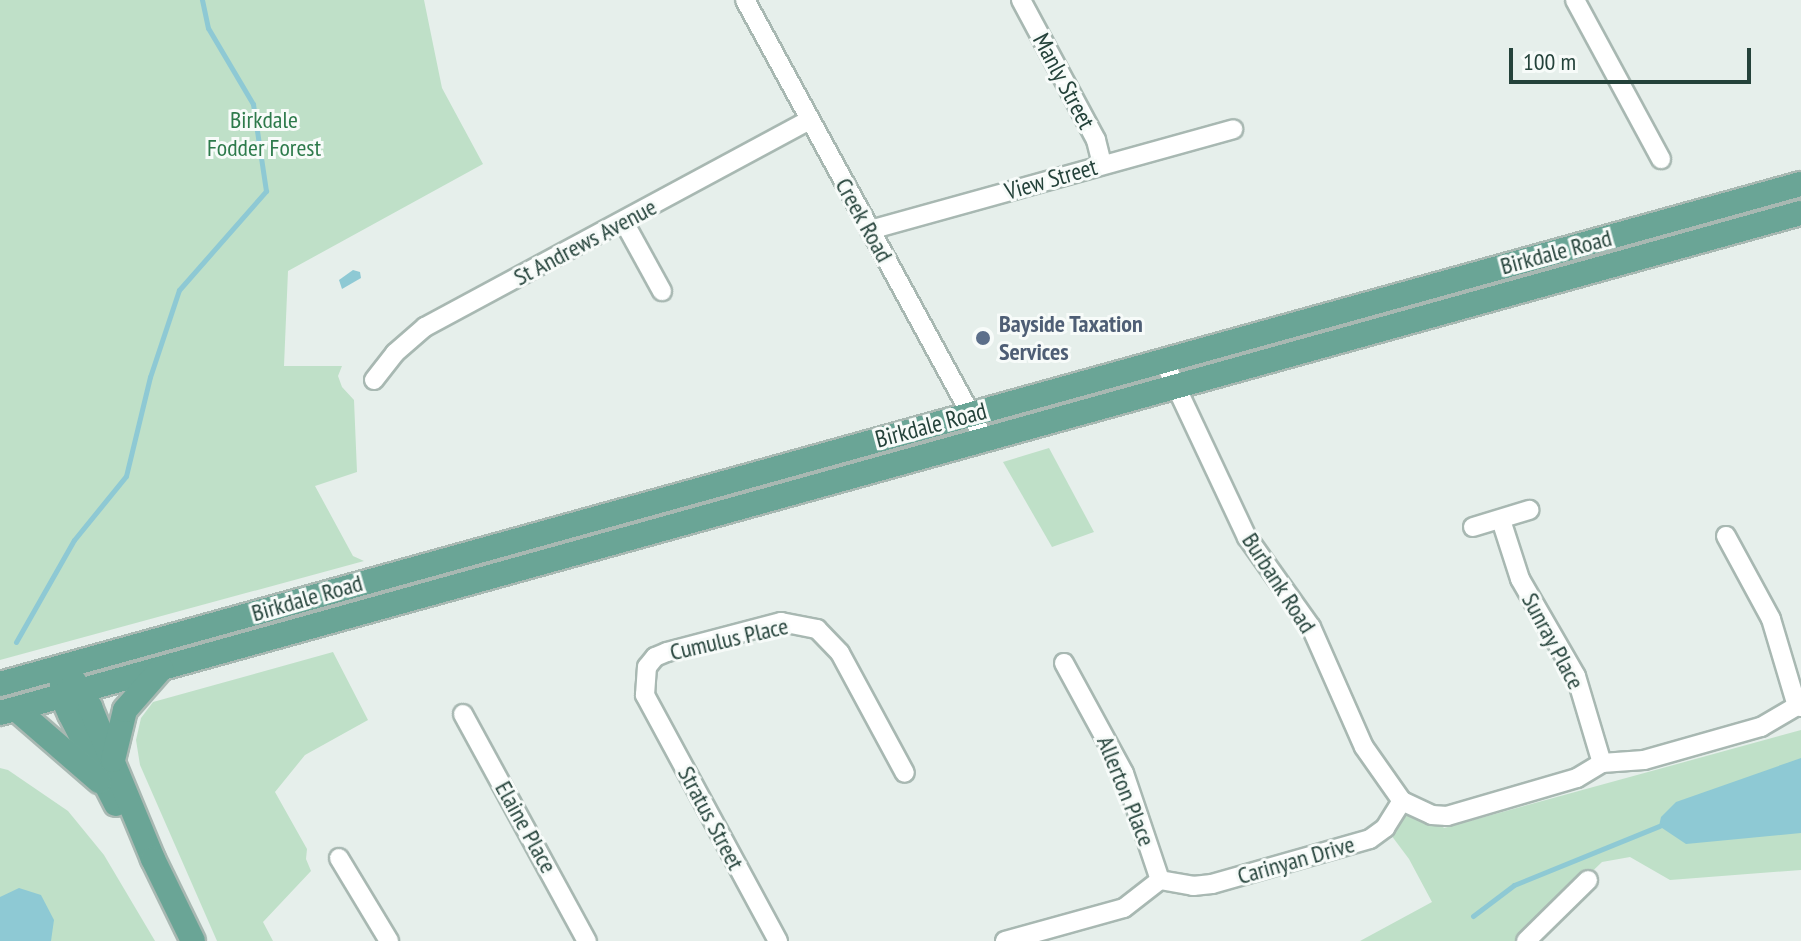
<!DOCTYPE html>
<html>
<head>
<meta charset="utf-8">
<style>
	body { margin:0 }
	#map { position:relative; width:1801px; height:941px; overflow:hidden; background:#e6efeb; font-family:"PT Sans Narrow",sans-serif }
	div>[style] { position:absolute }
	.green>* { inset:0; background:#bfe0c8 }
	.water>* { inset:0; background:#8ec9d4 }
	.stream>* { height:5px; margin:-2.5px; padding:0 2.5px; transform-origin:2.5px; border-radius:2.5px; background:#8ec9d4 }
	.roads { filter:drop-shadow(2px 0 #a8b8b2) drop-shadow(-2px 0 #a8b8b2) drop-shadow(0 2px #a8b8b2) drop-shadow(0 -2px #a8b8b2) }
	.minor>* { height:18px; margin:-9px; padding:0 9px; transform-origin:9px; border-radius:9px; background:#fff }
	.primary>* { height:24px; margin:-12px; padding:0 12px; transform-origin:12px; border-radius:12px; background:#6aa596 }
	.dots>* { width:22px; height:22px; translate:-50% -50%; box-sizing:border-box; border:4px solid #f7fbf9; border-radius:50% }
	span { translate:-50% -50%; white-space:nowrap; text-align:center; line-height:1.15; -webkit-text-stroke:6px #f7fbf9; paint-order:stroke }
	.street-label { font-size:24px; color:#24423a }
	.park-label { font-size:24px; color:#2d7a4b }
	.service-label { font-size:24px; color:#4e5e75; font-weight:700 }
	.left { translate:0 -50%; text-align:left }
	.scale { position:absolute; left:1509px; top:48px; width:242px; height:36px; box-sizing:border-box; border:4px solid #24423a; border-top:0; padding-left:10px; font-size:24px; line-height:28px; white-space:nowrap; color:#24423a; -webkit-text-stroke:6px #f7fbf9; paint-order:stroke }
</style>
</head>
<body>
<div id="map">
	<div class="green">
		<div style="clip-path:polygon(0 0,424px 0,442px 88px,483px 164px,288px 271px,284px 366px,342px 366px,338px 376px,342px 387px,354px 400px,357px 472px,315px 486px,353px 556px,364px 561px,0 660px)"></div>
		<div style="clip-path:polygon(1049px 448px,1094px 532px,1052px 547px,1003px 462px)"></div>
		<div style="clip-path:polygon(333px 652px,368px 720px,305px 755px,275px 792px,307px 849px,306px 859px,311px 871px,263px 922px,273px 941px,217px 941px,140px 765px,136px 740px,141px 718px,153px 702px)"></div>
		<div style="clip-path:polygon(1801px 730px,1801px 870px,1670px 880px,1630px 857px,1602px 862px,1520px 941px,1360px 941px,1432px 902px,1409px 859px,1388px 831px,1405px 807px,1435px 818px,1444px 828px)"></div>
		<div style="clip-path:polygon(0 768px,8px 770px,68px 811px,104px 855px,155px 941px,0 941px)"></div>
	</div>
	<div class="water">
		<div style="clip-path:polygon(353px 270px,360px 272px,361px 278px,342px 289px,339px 280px)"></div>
		<div style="clip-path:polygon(1801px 758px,1801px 833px,1686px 844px,1659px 826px,1661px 817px,1676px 802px)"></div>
		<div style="clip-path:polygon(19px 888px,41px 895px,54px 920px,51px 941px,0 941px,0 897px)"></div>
	</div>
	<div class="stream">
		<div style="left:16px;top:642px;width:117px;rotate:-60.4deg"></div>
		<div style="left:74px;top:540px;width:82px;rotate:-50.9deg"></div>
		<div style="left:126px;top:476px;width:102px;rotate:-76.4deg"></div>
		<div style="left:150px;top:377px;width:92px;rotate:-71.6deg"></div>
		<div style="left:179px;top:290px;width:132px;rotate:-48.7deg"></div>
		<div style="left:266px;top:191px;width:88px;rotate:-98.5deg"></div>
		<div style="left:253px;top:104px;width:88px;rotate:-120.6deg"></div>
		<div style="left:208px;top:28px;width:29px;rotate:-102deg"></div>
		<div style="left:1473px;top:916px;width:51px;rotate:-37.1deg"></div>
		<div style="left:1514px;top:885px;width:157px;rotate:-22.1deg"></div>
	</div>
	<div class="roads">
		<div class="minor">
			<div style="left:745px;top:0;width:500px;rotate:61.4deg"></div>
			<div style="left:1021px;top:0;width:159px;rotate:61.8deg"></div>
			<div style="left:1096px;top:140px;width:25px;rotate:76deg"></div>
			<div style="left:1575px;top:0;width:181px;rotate:61.6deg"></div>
			<div style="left:624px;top:222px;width:79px;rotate:61.2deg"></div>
			<div style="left:870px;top:230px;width:377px;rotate:-15.5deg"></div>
			<div style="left:1164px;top:361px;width:195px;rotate:64.8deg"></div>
			<div style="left:1247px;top:537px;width:110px;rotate:54.6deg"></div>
			<div style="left:1311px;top:627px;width:131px;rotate:66.2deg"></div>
			<div style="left:1364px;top:747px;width:66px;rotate:54.9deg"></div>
			<div style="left:374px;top:380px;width:34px;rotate:-52deg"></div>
			<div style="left:395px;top:353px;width:40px;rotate:-41deg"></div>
			<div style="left:425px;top:327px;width:436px;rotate:-28.3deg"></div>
			<div style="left:1501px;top:520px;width:62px;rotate:72.1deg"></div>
			<div style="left:1520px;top:579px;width:112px;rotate:60deg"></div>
			<div style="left:1576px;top:676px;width:91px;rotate:73.4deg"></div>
			<div style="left:1473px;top:527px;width:59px;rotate:-16.9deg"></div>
			<div style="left:1726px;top:536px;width:94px;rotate:61.5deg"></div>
			<div style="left:1771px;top:619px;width:91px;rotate:73.4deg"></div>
			<div style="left:1064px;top:663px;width:125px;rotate:61.4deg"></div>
			<div style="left:1124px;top:773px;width:113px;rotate:71.4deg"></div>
			<div style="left:463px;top:714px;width:259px;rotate:61.4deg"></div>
			<div style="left:339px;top:858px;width:97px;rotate:58.9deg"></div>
			<div style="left:778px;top:941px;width:280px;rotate:-118.4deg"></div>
			<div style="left:645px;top:695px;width:28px;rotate:-86deg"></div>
			<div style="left:647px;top:667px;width:13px;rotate:-51deg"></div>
			<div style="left:655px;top:657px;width:13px;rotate:-23deg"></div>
			<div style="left:667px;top:652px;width:118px;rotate:-14.7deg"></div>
			<div style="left:781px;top:622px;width:37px;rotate:11deg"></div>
			<div style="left:817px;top:629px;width:33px;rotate:46deg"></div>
			<div style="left:840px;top:653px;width:136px;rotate:61.6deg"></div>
			<div style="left:1005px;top:941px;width:123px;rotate:-15.5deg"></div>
			<div style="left:1124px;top:908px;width:46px;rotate:-37.9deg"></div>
			<div style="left:1160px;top:880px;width:34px;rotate:10deg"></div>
			<div style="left:1193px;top:886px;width:19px;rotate:-6deg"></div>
			<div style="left:1212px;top:884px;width:164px;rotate:-15.9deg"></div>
			<div style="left:1370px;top:839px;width:19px;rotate:-36deg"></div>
			<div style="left:1385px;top:828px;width:32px;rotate:-58deg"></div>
			<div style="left:1402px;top:801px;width:33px;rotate:25deg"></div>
			<div style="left:1432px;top:815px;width:15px;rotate:4deg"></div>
			<div style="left:1447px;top:816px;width:135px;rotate:-16.3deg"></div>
			<div style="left:1577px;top:778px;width:29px;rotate:-31deg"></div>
			<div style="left:1602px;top:763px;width:42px;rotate:-4.1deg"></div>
			<div style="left:1644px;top:760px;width:122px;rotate:-15.8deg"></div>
			<div style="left:1761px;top:727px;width:42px;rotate:-30.3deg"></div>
			<div style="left:1797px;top:706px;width:4px;rotate:14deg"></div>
			<div style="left:1526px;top:941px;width:87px;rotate:-44.5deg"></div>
		</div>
		<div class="primary">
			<div style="left:62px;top:681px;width:15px;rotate:90deg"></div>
			<div style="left:62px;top:696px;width:20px;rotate:66deg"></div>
			<div style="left:70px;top:714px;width:101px;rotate:62.9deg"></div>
			<div style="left:74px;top:681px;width:31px;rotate:58deg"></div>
			<div style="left:90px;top:707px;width:165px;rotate:67.5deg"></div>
			<div style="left:153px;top:859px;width:91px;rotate:64deg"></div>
			<div style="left:0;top:684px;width:1869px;rotate:-15.52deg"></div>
			<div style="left:16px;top:709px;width:110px;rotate:40.9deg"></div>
			<div style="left:0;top:713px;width:1869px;rotate:-15.52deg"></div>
			<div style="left:113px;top:760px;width:51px;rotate:-76.5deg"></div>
			<div style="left:125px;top:710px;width:55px;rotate:-48.7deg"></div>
		</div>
	</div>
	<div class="dots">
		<div style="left:983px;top:338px;background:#5c6f8a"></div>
	</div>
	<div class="street-label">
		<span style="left:1064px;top:81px;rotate:62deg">Manly Street</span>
		<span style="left:1051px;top:179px;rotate:-16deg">View Street</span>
		<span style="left:864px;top:220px;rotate:61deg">Creek Road</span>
		<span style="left:585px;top:242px;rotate:-28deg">St Andrews Avenue</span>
		<span style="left:1556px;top:252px;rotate:-15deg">Birkdale Road</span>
		<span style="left:931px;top:425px;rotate:-15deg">Birkdale Road</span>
		<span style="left:1279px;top:583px;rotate:57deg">Burbank Road</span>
		<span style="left:307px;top:598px;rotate:-16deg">Birkdale Road</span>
		<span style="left:729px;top:639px;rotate:-13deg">Cumulus Place</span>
		<span style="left:1553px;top:641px;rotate:62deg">Sunray Place</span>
		<span style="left:1126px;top:791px;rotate:68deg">Allerton Place</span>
		<span style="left:711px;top:818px;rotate:62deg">Stratus Street</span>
		<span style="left:526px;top:827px;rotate:61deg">Elaine Place</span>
		<span style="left:1296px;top:860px;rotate:-16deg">Carinyan Drive</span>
	</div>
	<div class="park-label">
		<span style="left:264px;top:134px">Birkdale<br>Fodder Forest</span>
	</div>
	<div class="service-label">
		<span class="left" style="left:999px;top:338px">Bayside Taxation<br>Services</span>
	</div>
	<div class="scale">100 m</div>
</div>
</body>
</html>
